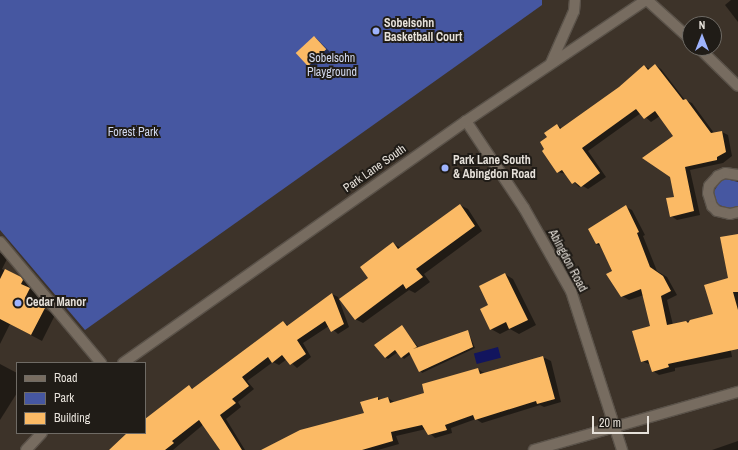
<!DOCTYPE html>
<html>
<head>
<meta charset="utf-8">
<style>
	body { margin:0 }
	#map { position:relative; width:738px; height:450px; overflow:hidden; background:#3d3329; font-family:"Archivo Narrow",sans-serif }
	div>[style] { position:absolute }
	.green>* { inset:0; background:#4657a1 }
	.water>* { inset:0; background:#12155e; transform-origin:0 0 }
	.shadow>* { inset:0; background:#0007 }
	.building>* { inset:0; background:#fbba65; transform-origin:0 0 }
	.roads { filter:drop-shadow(1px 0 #5a5249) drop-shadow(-1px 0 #5a5249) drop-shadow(0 1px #5a5249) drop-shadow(0 -1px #5a5249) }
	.minor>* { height:10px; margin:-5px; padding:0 5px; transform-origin:5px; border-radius:5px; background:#776c60 }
	.dots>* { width:11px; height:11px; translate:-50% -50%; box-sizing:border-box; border:2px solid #201c17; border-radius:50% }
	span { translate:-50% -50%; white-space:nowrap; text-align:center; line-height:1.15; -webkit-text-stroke:4px #201c17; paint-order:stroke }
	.poi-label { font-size:12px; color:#e6e1da; font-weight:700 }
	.left { translate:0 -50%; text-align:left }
	.park-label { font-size:12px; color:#d0d7ed }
	.street-label { font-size:12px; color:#e6e1da }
	.legend { position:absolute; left:16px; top:362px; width:130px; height:72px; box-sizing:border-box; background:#201c17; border:1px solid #6f6b65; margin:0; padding:5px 7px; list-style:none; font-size:12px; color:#e6e1da }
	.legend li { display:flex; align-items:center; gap:8px; height:20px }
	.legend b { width:20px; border:1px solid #6f6b65 }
	.north { position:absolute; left:682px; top:16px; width:40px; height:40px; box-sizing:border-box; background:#201c17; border:1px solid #6f6b65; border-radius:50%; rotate:0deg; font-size:11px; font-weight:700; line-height:16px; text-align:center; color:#e6e1da }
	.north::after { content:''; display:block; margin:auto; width:14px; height:18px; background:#9eb3fd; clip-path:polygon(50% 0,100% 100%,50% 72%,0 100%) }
	.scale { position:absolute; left:592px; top:416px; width:57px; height:18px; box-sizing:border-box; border:2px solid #e6e1da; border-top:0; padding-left:5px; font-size:12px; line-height:14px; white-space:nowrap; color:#e6e1da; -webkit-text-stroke:3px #201c17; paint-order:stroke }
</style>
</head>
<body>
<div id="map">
	<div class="green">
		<div style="clip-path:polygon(0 0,542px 0,542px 5px,85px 330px,0 230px)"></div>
		<div style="clip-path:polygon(726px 179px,738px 182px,738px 206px,729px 209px,715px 203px,713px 193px,721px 180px)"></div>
	</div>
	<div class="water">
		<div style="left:498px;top:347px;width:11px;height:25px;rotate:75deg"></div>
	</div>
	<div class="shadow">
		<div style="clip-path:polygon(731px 0,738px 0,738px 22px,725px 5px)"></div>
		<div style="clip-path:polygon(315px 37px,331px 53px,313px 68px,307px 65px)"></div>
		<div style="clip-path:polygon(655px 65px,661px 69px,685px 100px,692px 103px,714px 133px,722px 132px,728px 135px,732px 156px,723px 163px,690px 170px,700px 215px,677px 220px,671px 216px,675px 197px,675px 136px,660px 116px,651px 122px,641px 113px,588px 151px,606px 177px,588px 189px,581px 185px,579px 187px,566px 174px,558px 172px,546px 149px,548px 137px,557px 125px,563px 129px,620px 88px,644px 66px,650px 69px)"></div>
		<div style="clip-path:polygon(460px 205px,468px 209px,482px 231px,424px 274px,430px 282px,415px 293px,409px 290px,363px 323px,355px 319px,369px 278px,394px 244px,401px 248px)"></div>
		<div style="clip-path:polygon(626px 207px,632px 210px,645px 235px,643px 236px,657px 271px,667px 277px,677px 295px,667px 300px,673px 325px,714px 315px,706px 286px,738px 290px,738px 344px,730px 346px,732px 357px,675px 368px,675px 371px,659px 375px,653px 371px,651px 365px,642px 361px,651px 327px,644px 295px,629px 300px,622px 296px,602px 247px,596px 244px)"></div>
		<div style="clip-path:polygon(0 253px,8px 257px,2px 269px,32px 284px,32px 290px,40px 295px,36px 304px,55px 315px,42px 341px,10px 324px,0 344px)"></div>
		<div style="clip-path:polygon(505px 274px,513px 279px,536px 325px,519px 334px,510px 329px,500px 334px,491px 329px,489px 306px)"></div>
		<div style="clip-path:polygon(332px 294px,338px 297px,349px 327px,338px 334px,329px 326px,303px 343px,311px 357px,297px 368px,287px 359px,279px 365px,273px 362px,247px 381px,254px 389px,238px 402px,241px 407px,226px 419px,245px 450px,222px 450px,204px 424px,173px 450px,111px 450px,129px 433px,145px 433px,145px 420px,189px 386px,194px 389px,283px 322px,289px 326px)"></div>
		<div style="clip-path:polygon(402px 327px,419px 348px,468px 331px,475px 348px,422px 373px,411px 354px,404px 359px,398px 352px,388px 359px,385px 357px)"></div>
		<div style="clip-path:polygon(545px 358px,551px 361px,561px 402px,544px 407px,540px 405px,482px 423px,476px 419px,451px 428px,452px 433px,435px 438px,426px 429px,396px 436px,399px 444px,378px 450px,263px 450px,365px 414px,378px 398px,382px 400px,388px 398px,394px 402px,425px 393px,423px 385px,478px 369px,485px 374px)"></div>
		<div style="clip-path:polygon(0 364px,17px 373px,17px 393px,0 420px)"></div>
		<div style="clip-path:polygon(738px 441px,738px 450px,712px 450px)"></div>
	</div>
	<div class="building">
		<div style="left:314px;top:36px;width:18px;height:25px;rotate:47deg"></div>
		<div style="clip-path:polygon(655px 64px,683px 100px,686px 99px,711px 133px,722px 131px,726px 152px,717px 157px,717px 160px,685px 167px,694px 211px,670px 217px,666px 198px,674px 197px,670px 177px,642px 158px,673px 136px,655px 111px,644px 119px,636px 109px,582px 148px,600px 173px,581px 187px,575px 182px,572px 184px,562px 170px,557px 173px,542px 151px,544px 149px,540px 142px,547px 137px,544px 133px,557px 124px,560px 129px,619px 87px,644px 65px,648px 70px)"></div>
		<div style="clip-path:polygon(460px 204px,475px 226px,416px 269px,423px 277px,406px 289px,403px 284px,355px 320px,339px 299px,368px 278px,360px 267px,393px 242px,398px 249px)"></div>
		<div style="clip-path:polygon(626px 205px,639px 232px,637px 233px,650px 267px,663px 276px,671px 291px,661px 296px,667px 325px,686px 321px,688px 323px,690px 320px,713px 314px,704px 285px,728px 278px,720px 237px,738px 234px,738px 292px,733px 292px,738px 310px,738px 349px,668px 364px,669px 367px,652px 372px,648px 360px,641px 362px,632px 331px,650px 326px,641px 289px,621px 297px,606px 274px,612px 271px,599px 243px,596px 244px,588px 229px)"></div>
		<div style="clip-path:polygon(5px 269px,21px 277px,23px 280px,21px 284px,30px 288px,25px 298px,45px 308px,31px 335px,0 319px,0 279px)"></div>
		<div style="clip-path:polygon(505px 273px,528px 320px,509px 329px,506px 322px,490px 330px,480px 309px,488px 305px,479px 286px)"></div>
		<div style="clip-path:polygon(332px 293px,344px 324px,331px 332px,325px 321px,297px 340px,306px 354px,290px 365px,282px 355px,272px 363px,268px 357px,242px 377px,249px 386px,232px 399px,236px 403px,220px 415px,242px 450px,220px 450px,199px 420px,172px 441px,174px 443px,165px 450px,109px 450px,127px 433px,145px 433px,145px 419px,189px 385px,192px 389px,283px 321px,287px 326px)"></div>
		<div style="clip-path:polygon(402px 325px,417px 347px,413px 349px,468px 330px,473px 347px,419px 372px,409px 352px,401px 358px,395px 350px,385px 358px,374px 345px)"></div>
		<div style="clip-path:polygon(543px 356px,555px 399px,537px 404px,536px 401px,475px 420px,473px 415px,445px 425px,447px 430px,428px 435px,422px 425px,391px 432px,393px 441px,362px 450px,261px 450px,300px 430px,364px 413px,360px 402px,378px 397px,378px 400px,388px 397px,390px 403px,424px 393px,422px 384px,478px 368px,480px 374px)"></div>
	</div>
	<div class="roads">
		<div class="minor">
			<div style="left:647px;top:0;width:58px;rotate:42.2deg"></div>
			<div style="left:699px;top:48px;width:54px;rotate:44.3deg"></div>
			<div style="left:551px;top:63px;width:57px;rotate:-66.1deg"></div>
			<div style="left:574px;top:11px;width:11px;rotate:-85deg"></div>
			<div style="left:466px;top:121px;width:105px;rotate:56.3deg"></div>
			<div style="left:524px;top:208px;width:95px;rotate:60.5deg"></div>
			<div style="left:571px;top:291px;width:167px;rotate:72.2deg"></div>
			<div style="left:738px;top:175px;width:13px;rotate:-171deg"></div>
			<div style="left:725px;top:173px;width:8px;rotate:157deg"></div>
			<div style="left:718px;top:176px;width:13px;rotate:132deg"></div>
			<div style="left:709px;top:186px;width:7px;rotate:98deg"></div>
			<div style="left:708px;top:193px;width:14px;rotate:73deg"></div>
			<div style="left:712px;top:206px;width:7px;rotate:45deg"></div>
			<div style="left:717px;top:211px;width:13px;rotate:13deg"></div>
			<div style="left:730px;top:214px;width:8px;rotate:-14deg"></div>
			<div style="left:0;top:242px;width:158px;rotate:50.1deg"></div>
			<div style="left:123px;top:363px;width:420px;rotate:-35.2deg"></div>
			<div style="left:466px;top:121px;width:217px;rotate:-33.9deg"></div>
			<div style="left:26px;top:450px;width:23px;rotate:-47deg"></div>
			<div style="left:534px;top:450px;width:212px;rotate:-15.9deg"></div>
		</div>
	</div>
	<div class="dots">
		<div style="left:376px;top:31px;background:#9eb3fd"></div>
		<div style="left:445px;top:168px;background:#9eb3fd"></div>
		<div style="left:18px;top:303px;background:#9eb3fd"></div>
	</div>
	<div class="poi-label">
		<span class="left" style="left:384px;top:31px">Sobelsohn<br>Basketball Court</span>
		<span class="left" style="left:453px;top:168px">Park Lane South<br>&amp; Abingdon Road</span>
		<span class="left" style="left:26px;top:303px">Cedar Manor</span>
	</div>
	<div class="park-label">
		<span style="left:332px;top:66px">Sobelsohn<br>Playground</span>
		<span style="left:133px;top:133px">Forest Park</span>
	</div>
	<div class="street-label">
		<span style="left:375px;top:169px;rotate:-35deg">Park Lane South</span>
		<span style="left:567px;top:261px;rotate:62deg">Abingdon Road</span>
	</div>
	<ul class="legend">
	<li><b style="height:5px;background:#776c60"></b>Road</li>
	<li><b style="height:11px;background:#4657a1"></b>Park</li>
	<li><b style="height:11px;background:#fbba65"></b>Building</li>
	</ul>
	<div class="north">N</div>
	<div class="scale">20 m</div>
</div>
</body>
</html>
